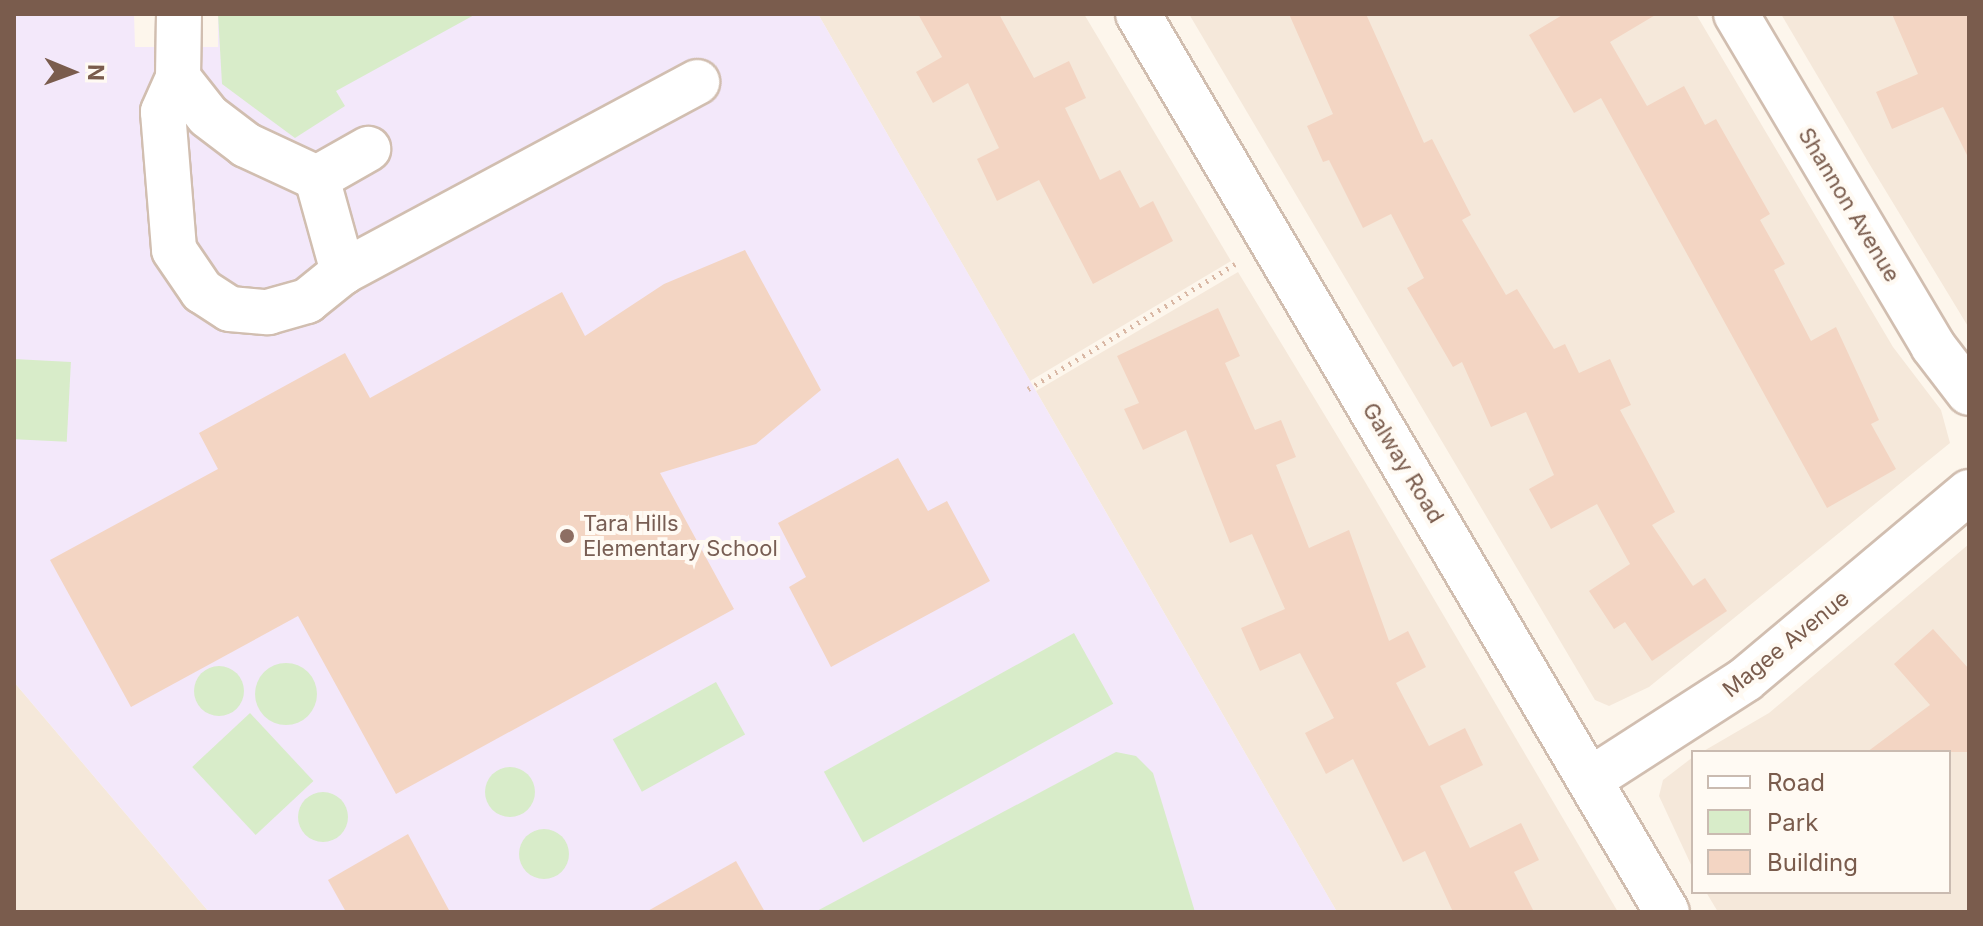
<!DOCTYPE html>
<html>
<head>
<meta charset="utf-8">
<style>
	body { margin:0 }
	#map { position:relative; width:1983px; height:926px; overflow:hidden; background:#fdf6ec; font-family:Inter,sans-serif }
	div>[style] { position:absolute }
	.residential>* { inset:0; background:#f5e8da }
	.education>* { inset:0; background:#f3e8fa }
	.green>* { inset:0; background:#d8ecc9; transform-origin:0 0 }
	.round { border-radius:50% }
	.building>* { inset:0; background:#f3d5c3 }
	.path>* { height:5px; margin-top:-2.5px; transform-origin:0; background:repeating-linear-gradient(90deg,#d9b8a5 0 2px,transparent 0 8px) }
	.roads { filter:drop-shadow(2px 0 #d1beb0) drop-shadow(-2px 0 #d1beb0) drop-shadow(0 2px #d1beb0) drop-shadow(0 -2px #d1beb0) }
	.minor>* { height:44px; margin:-22px; padding:0 22px; transform-origin:22px; border-radius:22px; background:#fff }
	.dots>* { width:22px; height:22px; translate:-50% -50%; box-sizing:border-box; border:4px solid #fffaf3; border-radius:50% }
	span { translate:-50% -50%; white-space:nowrap; text-align:center; line-height:1.15; -webkit-text-stroke:8px #fffaf3; paint-order:stroke }
	.street-label { font-size:22px; color:#7a5c4d }
	.education-label { font-size:22px; color:#785e54 }
	.left { translate:0 -50%; text-align:left }
	.frame { position:absolute; inset:0; border:16px solid #7a5c4d; pointer-events:none }
	.legend { position:absolute; left:1691px; top:750px; width:260px; height:144px; box-sizing:border-box; background:#fffaf3; border:2px solid #cabbb1; margin:0; padding:10px 14px; list-style:none; font-size:24px; color:#7a5c4d }
	.legend li { display:flex; align-items:center; gap:16px; height:40px }
	.legend b { width:40px; border:2px solid #cabbb1 }
	.north { position:absolute; left:32px; top:32px; width:80px; height:80px; -webkit-text-stroke:6px #fffaf3; paint-order:stroke; rotate:91deg; font-size:22px; font-weight:700; line-height:32px; text-align:center; color:#7a5c4d }
	.north::after { content:''; display:block; margin:auto; width:28px; height:36px; background:#7a5c4d; clip-path:polygon(50% 0,100% 100%,50% 72%,0 100%) }
</style>
</head>
<body>
<div id="map">
	<div class="residential">
		<div style="clip-path:polygon(818px 14px,1084px 14px,1231px 261px,1030px 381px)"></div>
		<div style="clip-path:polygon(1189px 14px,1696px 14px,1893px 347px,1941px 410px,1950px 443px,1649px 687px,1609px 706px,1595px 700px)"></div>
		<div style="clip-path:polygon(1781px 14px,1969px 14px,1969px 328px,1870px 165px)"></div>
		<div style="clip-path:polygon(1238px 272px,1364px 480px,1618px 912px,1337px 912px,1036px 391px)"></div>
		<div style="clip-path:polygon(1969px 544px,1969px 912px,1718px 912px,1706px 892px,1949px 892px,1949px 752px,1702px 752px,1769px 713px)"></div>
		<div style="clip-path:polygon(14px 682px,209px 912px,14px 912px)"></div>
		<div style="clip-path:polygon(1693px 757px,1693px 869px,1659px 796px,1663px 780px)"></div>
	</div>
	<div class="education">
		<div style="clip-path:polygon(14px 14px,134px 14px,135px 47px,218px 47px,218px 14px,818px 14px,1337px 912px,209px 912px,14px 682px)"></div>
	</div>
	<div class="green">
		<div style="clip-path:polygon(218px 14px,476px 14px,336px 91px,345px 106px,295px 138px,222px 84px)"></div>
		<div style="left:14px;top:359px;width:57px;height:80px;rotate:3deg"></div>
		<div style="left:1074px;top:633px;width:81px;height:286px;rotate:61deg"></div>
		<div class="round" style="left:255px;top:663px;width:62px;height:62px"></div>
		<div class="round" style="left:194px;top:666px;width:50px;height:50px"></div>
		<div style="left:716px;top:682px;width:60px;height:118px;rotate:61deg"></div>
		<div style="left:250px;top:713px;width:93px;height:79px;rotate:47deg"></div>
		<div style="clip-path:polygon(1116px 752px,1136px 756px,1153px 773px,1195px 912px,815px 912px)"></div>
		<div class="round" style="left:485px;top:767px;width:50px;height:50px"></div>
		<div class="round" style="left:298px;top:792px;width:50px;height:50px"></div>
		<div class="round" style="left:519px;top:829px;width:50px;height:50px"></div>
	</div>
	<div class="building">
		<div style="clip-path:polygon(918px 14px,999px 14px,1034px 78px,1069px 61px,1086px 98px,1065px 108px,1100px 180px,1120px 170px,1140px 208px,1153px 201px,1173px 241px,1093px 284px,1039px 180px,997px 201px,977px 159px,999px 148px,968px 83px,933px 103px,916px 72px,942px 57px)"></div>
		<div style="clip-path:polygon(1289px 14px,1366px 14px,1424px 143px,1432px 139px,1471px 215px,1462px 220px,1506px 295px,1517px 289px,1554px 349px,1565px 344px,1579px 373px,1610px 359px,1631px 405px,1620px 410px,1675px 512px,1652px 525px,1693px 586px,1705px 578px,1727px 611px,1652px 661px,1625px 622px,1614px 629px,1589px 591px,1630px 564px,1597px 504px,1551px 529px,1529px 489px,1554px 475px,1526px 412px,1491px 427px,1462px 362px,1453px 367px,1407px 288px,1424px 278px,1391px 214px,1363px 228px,1329px 160px,1323px 162px,1307px 126px,1333px 114px)"></div>
		<div style="clip-path:polygon(1564px 14px,1657px 14px,1610px 42px,1647px 106px,1684px 86px,1705px 125px,1716px 119px,1770px 214px,1760px 220px,1785px 264px,1774px 270px,1811px 341px,1836px 327px,1879px 420px,1871px 424px,1896px 469px,1827px 508px,1601px 98px,1574px 113px,1529px 35px)"></div>
		<div style="clip-path:polygon(1892px 14px,1969px 14px,1969px 159px,1943px 107px,1892px 129px,1876px 92px,1918px 74px)"></div>
		<div style="clip-path:polygon(745px 250px,821px 390px,756px 444px,660px 473px,734px 609px,396px 794px,298px 616px,131px 707px,50px 560px,218px 469px,199px 433px,345px 353px,370px 398px,562px 292px,585px 336px,664px 284px)"></div>
		<div style="clip-path:polygon(1218px 308px,1240px 356px,1225px 363px,1255px 430px,1281px 420px,1296px 457px,1276px 465px,1309px 548px,1349px 530px,1389px 641px,1408px 631px,1426px 667px,1396px 683px,1429px 746px,1465px 728px,1483px 765px,1440px 786px,1470px 848px,1521px 823px,1539px 860px,1514px 872px,1534px 912px,1453px 912px,1425px 851px,1403px 862px,1353px 759px,1326px 774px,1305px 733px,1334px 718px,1300px 653px,1260px 671px,1241px 628px,1285px 609px,1252px 534px,1230px 543px,1186px 430px,1143px 450px,1124px 409px,1139px 403px,1117px 356px)"></div>
		<div style="clip-path:polygon(898px 458px,928px 511px,947px 501px,990px 581px,831px 667px,789px 587px,806px 577px,778px 523px)"></div>
		<div style="clip-path:polygon(1933px 629px,1969px 669px,1969px 752px,1867px 752px,1930px 705px,1894px 664px)"></div>
		<div style="clip-path:polygon(408px 834px,450px 912px,346px 912px,328px 880px)"></div>
		<div style="clip-path:polygon(736px 861px,765px 912px,646px 912px)"></div>
	</div>
	<div class="path">
		<div style="left:1028px;top:389px;width:242px;rotate:-31.1deg"></div>
	</div>
	<div class="roads">
		<div class="minor">
			<div style="left:179px;top:14px;width:64px;rotate:90.9deg"></div>
			<div style="left:178px;top:78px;width:37px;rotate:114deg"></div>
			<div style="left:163px;top:112px;width:138px;rotate:85.4deg"></div>
			<div style="left:174px;top:250px;width:50px;rotate:55.7deg"></div>
			<div style="left:202px;top:291px;width:33px;rotate:33deg"></div>
			<div style="left:230px;top:309px;width:38px;rotate:5deg"></div>
			<div style="left:268px;top:312px;width:41px;rotate:-15.8deg"></div>
			<div style="left:307px;top:301px;width:46px;rotate:-38.9deg"></div>
			<div style="left:343px;top:272px;width:402px;rotate:-28.2deg"></div>
			<div style="left:1138px;top:14px;width:1042px;rotate:59.5deg"></div>
			<div style="left:1736px;top:14px;width:386px;rotate:59.3deg"></div>
			<div style="left:1933px;top:346px;width:59px;rotate:52.5deg"></div>
			<div style="left:178px;top:78px;width:48px;rotate:51.7deg"></div>
			<div style="left:208px;top:116px;width:48px;rotate:37.3deg"></div>
			<div style="left:246px;top:145px;width:78px;rotate:24.9deg"></div>
			<div style="left:317px;top:178px;width:98px;rotate:74.5deg"></div>
			<div style="left:317px;top:178px;width:59px;rotate:-29.6deg"></div>
			<div style="left:1591px;top:779px;width:184px;rotate:-32.8deg"></div>
			<div style="left:1746px;top:679px;width:291px;rotate:-40deg"></div>
		</div>
	</div>
	<div class="dots">
		<div style="left:567px;top:536px;background:#8d6e63"></div>
	</div>
	<div class="street-label">
		<span style="left:1849px;top:205px;rotate:59deg">Shannon Avenue</span>
		<span style="left:1403px;top:463px;rotate:59deg">Galway Road</span>
		<span style="left:1786px;top:644px;rotate:-39deg">Magee Avenue</span>
	</div>
	<div class="education-label">
		<span class="left" style="left:583px;top:536px">Tara Hills<br>Elementary School</span>
	</div>
	<div class="frame"></div>
	<ul class="legend">
	<li><b style="height:10px;background:#fff"></b>Road</li>
	<li><b style="height:22px;background:#d8ecc9"></b>Park</li>
	<li><b style="height:22px;background:#f3d5c3"></b>Building</li>
	</ul>
	<div class="north">N</div>
</div>
</body>
</html>
